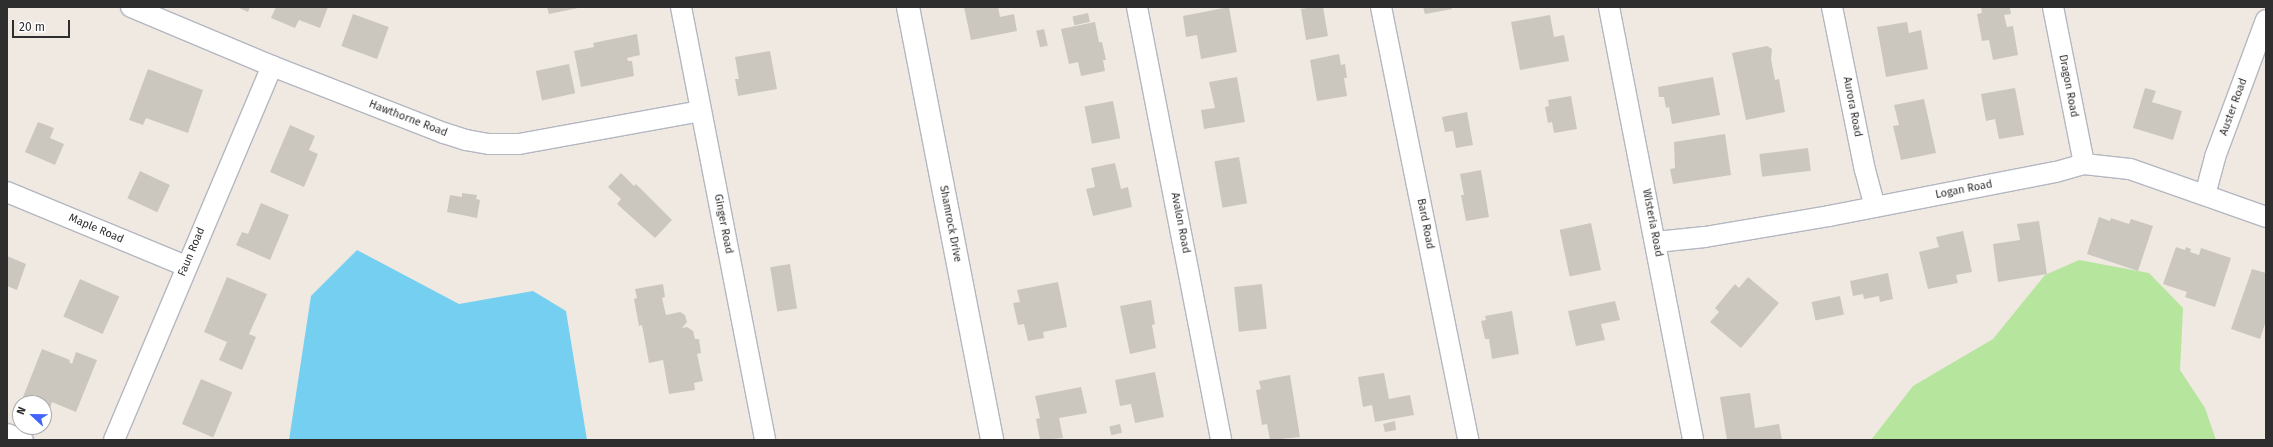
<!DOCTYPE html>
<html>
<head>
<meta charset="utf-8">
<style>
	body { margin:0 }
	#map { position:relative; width:2273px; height:447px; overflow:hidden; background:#efe9e1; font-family:"Fira Sans",sans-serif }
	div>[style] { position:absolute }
	.green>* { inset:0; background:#b6e59e }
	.water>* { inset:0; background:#75cff0 }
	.building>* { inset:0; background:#cbc7bf; transform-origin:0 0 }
	.roads { filter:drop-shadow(1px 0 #b4b7c1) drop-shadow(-1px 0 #b4b7c1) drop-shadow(0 1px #b4b7c1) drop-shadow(0 -1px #b4b7c1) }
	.street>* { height:20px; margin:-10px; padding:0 10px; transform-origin:10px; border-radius:10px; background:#fff }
	.secondary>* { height:22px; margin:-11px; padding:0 11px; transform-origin:11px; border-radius:11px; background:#fff }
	span { translate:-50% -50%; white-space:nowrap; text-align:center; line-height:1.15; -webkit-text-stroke:3px #fff; paint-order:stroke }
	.street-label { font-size:11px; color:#2e2e2e }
	.frame { position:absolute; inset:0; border:8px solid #2e2e2e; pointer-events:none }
	.north { position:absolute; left:12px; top:395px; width:40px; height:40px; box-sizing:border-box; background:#fff; border:1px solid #ababab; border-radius:50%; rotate:292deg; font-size:11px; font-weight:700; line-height:16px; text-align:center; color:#2e2e2e }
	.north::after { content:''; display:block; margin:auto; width:14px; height:18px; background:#4264fb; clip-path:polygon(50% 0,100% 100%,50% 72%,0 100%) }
	.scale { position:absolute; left:12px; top:20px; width:58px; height:18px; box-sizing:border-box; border:2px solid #2e2e2e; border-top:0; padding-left:5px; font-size:12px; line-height:14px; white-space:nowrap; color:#2e2e2e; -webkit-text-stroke:3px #fff; paint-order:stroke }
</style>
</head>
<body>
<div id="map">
	<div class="green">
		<div style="clip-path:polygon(2079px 260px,2149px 273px,2183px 308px,2180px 370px,2205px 408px,2216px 440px,1871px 440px,1913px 386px,1993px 339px,2045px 275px)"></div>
	</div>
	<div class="water">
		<div style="clip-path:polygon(357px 250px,459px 304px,533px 291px,566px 311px,587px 440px,289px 440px,311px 296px)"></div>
	</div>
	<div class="building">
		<div style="clip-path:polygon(237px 7px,250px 7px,248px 12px)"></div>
		<div style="clip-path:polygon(276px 7px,328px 7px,320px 28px,299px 20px,295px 28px,271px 18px)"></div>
		<div style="clip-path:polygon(547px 7px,578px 7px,578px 8px,549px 14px)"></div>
		<div style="clip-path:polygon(964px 7px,998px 7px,1000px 17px,1014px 14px,1017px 31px,971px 40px)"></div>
		<div style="clip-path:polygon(1229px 7px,1237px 52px,1201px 59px,1197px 35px,1186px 37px,1183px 16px)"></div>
		<div style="clip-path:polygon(1313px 7px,1323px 7px,1328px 36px,1306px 40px,1301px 9px)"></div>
		<div style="clip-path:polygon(1423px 7px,1451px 7px,1452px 9px,1425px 14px)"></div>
		<div style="clip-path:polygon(1981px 7px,2010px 7px,2011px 14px,2004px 15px,2007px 27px,2013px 26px,2018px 55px,1993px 60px,1989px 40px,1982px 41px,1977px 14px,1982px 13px)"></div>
		<div style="left:1088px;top:13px;width:9px;height:16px;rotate:77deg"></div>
		<div style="left:353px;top:14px;width:38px;height:34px;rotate:20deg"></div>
		<div style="clip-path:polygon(1550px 15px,1554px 37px,1564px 35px,1569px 61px,1520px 70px,1511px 22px)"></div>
		<div style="clip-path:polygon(1095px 22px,1099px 42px,1102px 42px,1106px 60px,1103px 60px,1105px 71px,1081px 76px,1078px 62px,1069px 64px,1061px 29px)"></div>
		<div style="clip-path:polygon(1907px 22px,1909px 33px,1921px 30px,1928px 69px,1886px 77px,1877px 27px)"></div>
		<div style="left:1044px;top:29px;width:17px;height:8px;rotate:77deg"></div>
		<div style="clip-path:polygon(637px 34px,640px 55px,627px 58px,628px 61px,632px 61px,634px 76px,581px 87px,574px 51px,594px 47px,593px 43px)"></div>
		<div style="clip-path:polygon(1767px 46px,1772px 49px,1771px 59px,1775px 80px,1779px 79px,1785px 112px,1746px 120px,1732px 53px)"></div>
		<div style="clip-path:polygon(770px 51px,777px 89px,738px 96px,735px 79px,739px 79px,735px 57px)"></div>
		<div style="clip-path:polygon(1339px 54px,1341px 65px,1345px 64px,1347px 78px,1344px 78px,1347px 96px,1317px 101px,1310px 60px)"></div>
		<div style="left:569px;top:64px;width:30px;height:34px;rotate:78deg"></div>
		<div style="clip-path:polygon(148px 69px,203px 90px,188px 133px,146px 118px,143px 125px,129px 120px)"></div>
		<div style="clip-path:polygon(1237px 77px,1245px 122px,1204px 129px,1201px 110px,1215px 108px,1209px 82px)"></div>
		<div style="clip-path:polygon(1713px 77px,1720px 115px,1672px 124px,1669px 107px,1666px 108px,1664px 97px,1659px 97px,1658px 87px)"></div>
		<div style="clip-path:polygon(2015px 88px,2024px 135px,1999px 139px,1995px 119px,1986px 121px,1981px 94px)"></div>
		<div style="clip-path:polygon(2145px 88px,2156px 91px,2152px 102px,2182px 111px,2173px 140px,2133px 128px)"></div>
		<div style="clip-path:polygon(1571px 96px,1577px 129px,1554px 133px,1552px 122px,1548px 123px,1545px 107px,1549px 106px,1548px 100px)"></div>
		<div style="clip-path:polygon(1924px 99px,1936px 153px,1901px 160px,1893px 126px,1899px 125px,1894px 105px)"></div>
		<div style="left:1113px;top:101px;width:38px;height:29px;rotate:79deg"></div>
		<div style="clip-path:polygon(1467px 112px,1473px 145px,1456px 148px,1453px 131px,1445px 132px,1442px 117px)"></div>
		<div style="clip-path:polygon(38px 122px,54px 128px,50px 138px,64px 144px,55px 165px,25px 152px)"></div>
		<div style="clip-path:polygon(290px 125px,315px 136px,309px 150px,318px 154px,304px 187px,270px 172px)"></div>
		<div style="clip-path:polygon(1725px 134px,1731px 175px,1673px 184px,1670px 169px,1675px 168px,1674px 142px)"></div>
		<div style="left:1808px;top:148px;width:23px;height:49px;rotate:83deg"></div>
		<div style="left:1239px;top:157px;width:47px;height:25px;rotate:80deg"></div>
		<div style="clip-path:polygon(1115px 163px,1121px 189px,1128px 187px,1132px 207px,1093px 216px,1086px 189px,1095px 187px,1091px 168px)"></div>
		<div style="clip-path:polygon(1481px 170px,1489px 217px,1466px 221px,1461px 195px,1464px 195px,1460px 174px)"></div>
		<div style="left:140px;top:171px;width:33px;height:30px;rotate:25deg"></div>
		<div style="clip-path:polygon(621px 173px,634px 186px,636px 184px,672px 220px,655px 238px,617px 204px,621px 199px,608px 187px)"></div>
		<div style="clip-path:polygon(462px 193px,477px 195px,476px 199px,480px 200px,477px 218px,447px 212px,450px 195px,462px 197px)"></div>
		<div style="clip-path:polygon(261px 203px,289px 215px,270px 260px,236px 245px,242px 232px,248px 234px)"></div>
		<div style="clip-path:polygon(2099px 217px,2110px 221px,2111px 218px,2129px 224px,2131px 219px,2153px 226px,2138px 271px,2087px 254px)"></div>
		<div style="clip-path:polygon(2039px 221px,2047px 274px,1998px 282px,1993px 244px,2020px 240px,2017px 224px)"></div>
		<div style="left:1591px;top:223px;width:48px;height:32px;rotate:78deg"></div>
		<div style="clip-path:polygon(1963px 231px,1972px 272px,1956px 275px,1958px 283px,1928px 289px,1919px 252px,1939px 247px,1936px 237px)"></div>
		<div style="clip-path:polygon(2176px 247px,2185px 250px,2186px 247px,2191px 249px,2190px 252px,2199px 255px,2201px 248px,2231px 258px,2215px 307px,2185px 297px,2187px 292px,2163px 284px)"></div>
		<div style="clip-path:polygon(7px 256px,26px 264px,17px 290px,7px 286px)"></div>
		<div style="left:790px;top:264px;width:45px;height:20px;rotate:81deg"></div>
		<div style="clip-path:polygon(2252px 269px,2266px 273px,2266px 321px,2260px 339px,2231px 329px)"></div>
		<div style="clip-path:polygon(1888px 273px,1893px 299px,1880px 302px,1879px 296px,1864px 299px,1863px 294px,1853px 296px,1850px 281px)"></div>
		<div style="clip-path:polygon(227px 277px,267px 294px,249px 334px,256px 337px,242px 370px,219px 360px,227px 342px,204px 332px)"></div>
		<div style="clip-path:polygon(1748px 277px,1779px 303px,1741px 348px,1710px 322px,1719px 312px,1715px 308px,1735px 284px,1739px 288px)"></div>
		<div style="left:80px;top:279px;width:43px;height:41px;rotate:24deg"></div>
		<div style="clip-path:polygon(1058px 282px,1067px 327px,1043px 332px,1044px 338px,1028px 341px,1024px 324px,1018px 325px,1013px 303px,1020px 302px,1017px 290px)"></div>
		<div style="clip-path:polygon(663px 284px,665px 297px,662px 298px,666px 315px,680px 312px,685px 315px,687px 322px,682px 328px,687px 327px,693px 331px,695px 339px,699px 339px,701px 353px,697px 354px,703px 381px,694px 383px,695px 390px,669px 394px,663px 360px,649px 363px,642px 325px,639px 326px,634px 299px,637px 298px,635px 289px)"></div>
		<div style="left:1262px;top:284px;width:45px;height:28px;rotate:84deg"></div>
		<div style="left:1840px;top:296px;width:19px;height:29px;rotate:78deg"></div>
		<div style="clip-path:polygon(1151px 300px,1155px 324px,1152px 325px,1156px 348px,1130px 354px,1120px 306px)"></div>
		<div style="clip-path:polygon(1615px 301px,1620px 320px,1601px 324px,1605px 340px,1576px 346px,1568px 311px)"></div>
		<div style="clip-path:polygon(1512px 311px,1519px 354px,1492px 359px,1489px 339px,1485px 339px,1481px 321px,1486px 320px,1485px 316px)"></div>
		<div style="clip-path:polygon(42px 349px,70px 360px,69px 362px,72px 364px,76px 352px,97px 360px,76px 412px,52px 402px,50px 408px,44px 406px,44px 403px,37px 403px,23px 397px)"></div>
		<div style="clip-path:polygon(1155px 372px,1164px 417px,1135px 423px,1131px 404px,1120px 406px,1115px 380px)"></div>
		<div style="clip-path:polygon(1384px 373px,1389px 399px,1410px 395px,1414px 415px,1375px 422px,1372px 405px,1363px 407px,1358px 377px)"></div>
		<div style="clip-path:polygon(1290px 375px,1300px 437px,1270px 440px,1267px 424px,1262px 425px,1256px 390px,1261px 389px,1259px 381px)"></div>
		<div style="left:201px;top:379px;width:34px;height:49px;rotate:23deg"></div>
		<div style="clip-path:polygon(1081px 387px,1087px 413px,1059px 418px,1063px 438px,1040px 440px,1036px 419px,1040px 418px,1035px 396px)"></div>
		<div style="clip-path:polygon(1750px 393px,1755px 428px,1779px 424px,1782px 440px,1727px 440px,1720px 397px)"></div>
		<div style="clip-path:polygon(1395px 421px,1396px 430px,1385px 432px,1383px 424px)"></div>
		<div style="left:1120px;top:424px;width:9px;height:11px;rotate:77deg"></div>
	</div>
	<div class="roads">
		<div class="street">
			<div style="left:131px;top:7px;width:153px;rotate:22.7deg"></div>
			<div style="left:272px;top:66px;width:185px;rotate:21.3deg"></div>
			<div style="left:444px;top:133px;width:23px;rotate:18deg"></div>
			<div style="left:466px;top:140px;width:23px;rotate:10deg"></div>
			<div style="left:489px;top:144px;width:30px"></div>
			<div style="left:519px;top:144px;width:184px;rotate:-10.3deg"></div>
			<div style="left:681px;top:7px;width:441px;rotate:79deg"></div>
			<div style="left:1137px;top:7px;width:441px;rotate:79deg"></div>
			<div style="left:1381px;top:7px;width:442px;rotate:78.6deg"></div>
			<div style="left:1609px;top:7px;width:441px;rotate:79deg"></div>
			<div style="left:1832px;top:7px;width:166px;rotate:78.6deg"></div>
			<div style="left:1865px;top:170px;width:38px;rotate:75deg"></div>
			<div style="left:2053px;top:7px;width:160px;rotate:78.8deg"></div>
			<div style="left:7px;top:192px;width:194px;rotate:22.5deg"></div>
			<div style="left:2205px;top:195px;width:39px;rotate:-75deg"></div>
			<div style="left:2215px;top:157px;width:146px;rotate:-69.6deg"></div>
			<div style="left:1656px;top:242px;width:49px;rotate:-5.8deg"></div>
			<div style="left:1705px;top:237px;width:126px;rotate:-9.6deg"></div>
			<div style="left:1829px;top:216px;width:231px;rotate:-11deg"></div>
			<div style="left:2056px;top:172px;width:29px;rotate:-16deg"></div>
			<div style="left:2084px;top:164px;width:46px;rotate:6.2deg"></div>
			<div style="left:2130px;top:169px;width:144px;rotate:19.4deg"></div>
			<div style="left:7px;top:434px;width:17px;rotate:21deg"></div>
			<div style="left:114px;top:440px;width:406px;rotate:-67.1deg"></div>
		</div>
		<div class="secondary">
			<div style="left:908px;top:7px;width:441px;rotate:79deg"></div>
		</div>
	</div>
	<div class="street-label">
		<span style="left:2068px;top:86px;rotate:79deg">Dragon Road</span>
		<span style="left:1852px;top:107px;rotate:79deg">Aurora Road</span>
		<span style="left:2234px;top:107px;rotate:-70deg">Auster Road</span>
		<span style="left:408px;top:119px;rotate:21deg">Hawthorne Road</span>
		<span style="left:1964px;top:190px;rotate:-11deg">Logan Road</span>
		<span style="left:1180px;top:223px;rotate:79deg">Avalon Road</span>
		<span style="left:1652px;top:223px;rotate:79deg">Wisteria Road</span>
		<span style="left:723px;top:224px;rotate:79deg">Ginger Road</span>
		<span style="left:950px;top:224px;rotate:79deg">Shamrock Drive</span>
		<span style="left:1425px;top:224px;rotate:79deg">Bard Road</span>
		<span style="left:96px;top:229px;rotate:23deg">Maple Road</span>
		<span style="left:192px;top:252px;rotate:-67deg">Faun Road</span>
	</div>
	<div class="frame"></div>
	<div class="north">N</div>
	<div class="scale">20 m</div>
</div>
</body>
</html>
